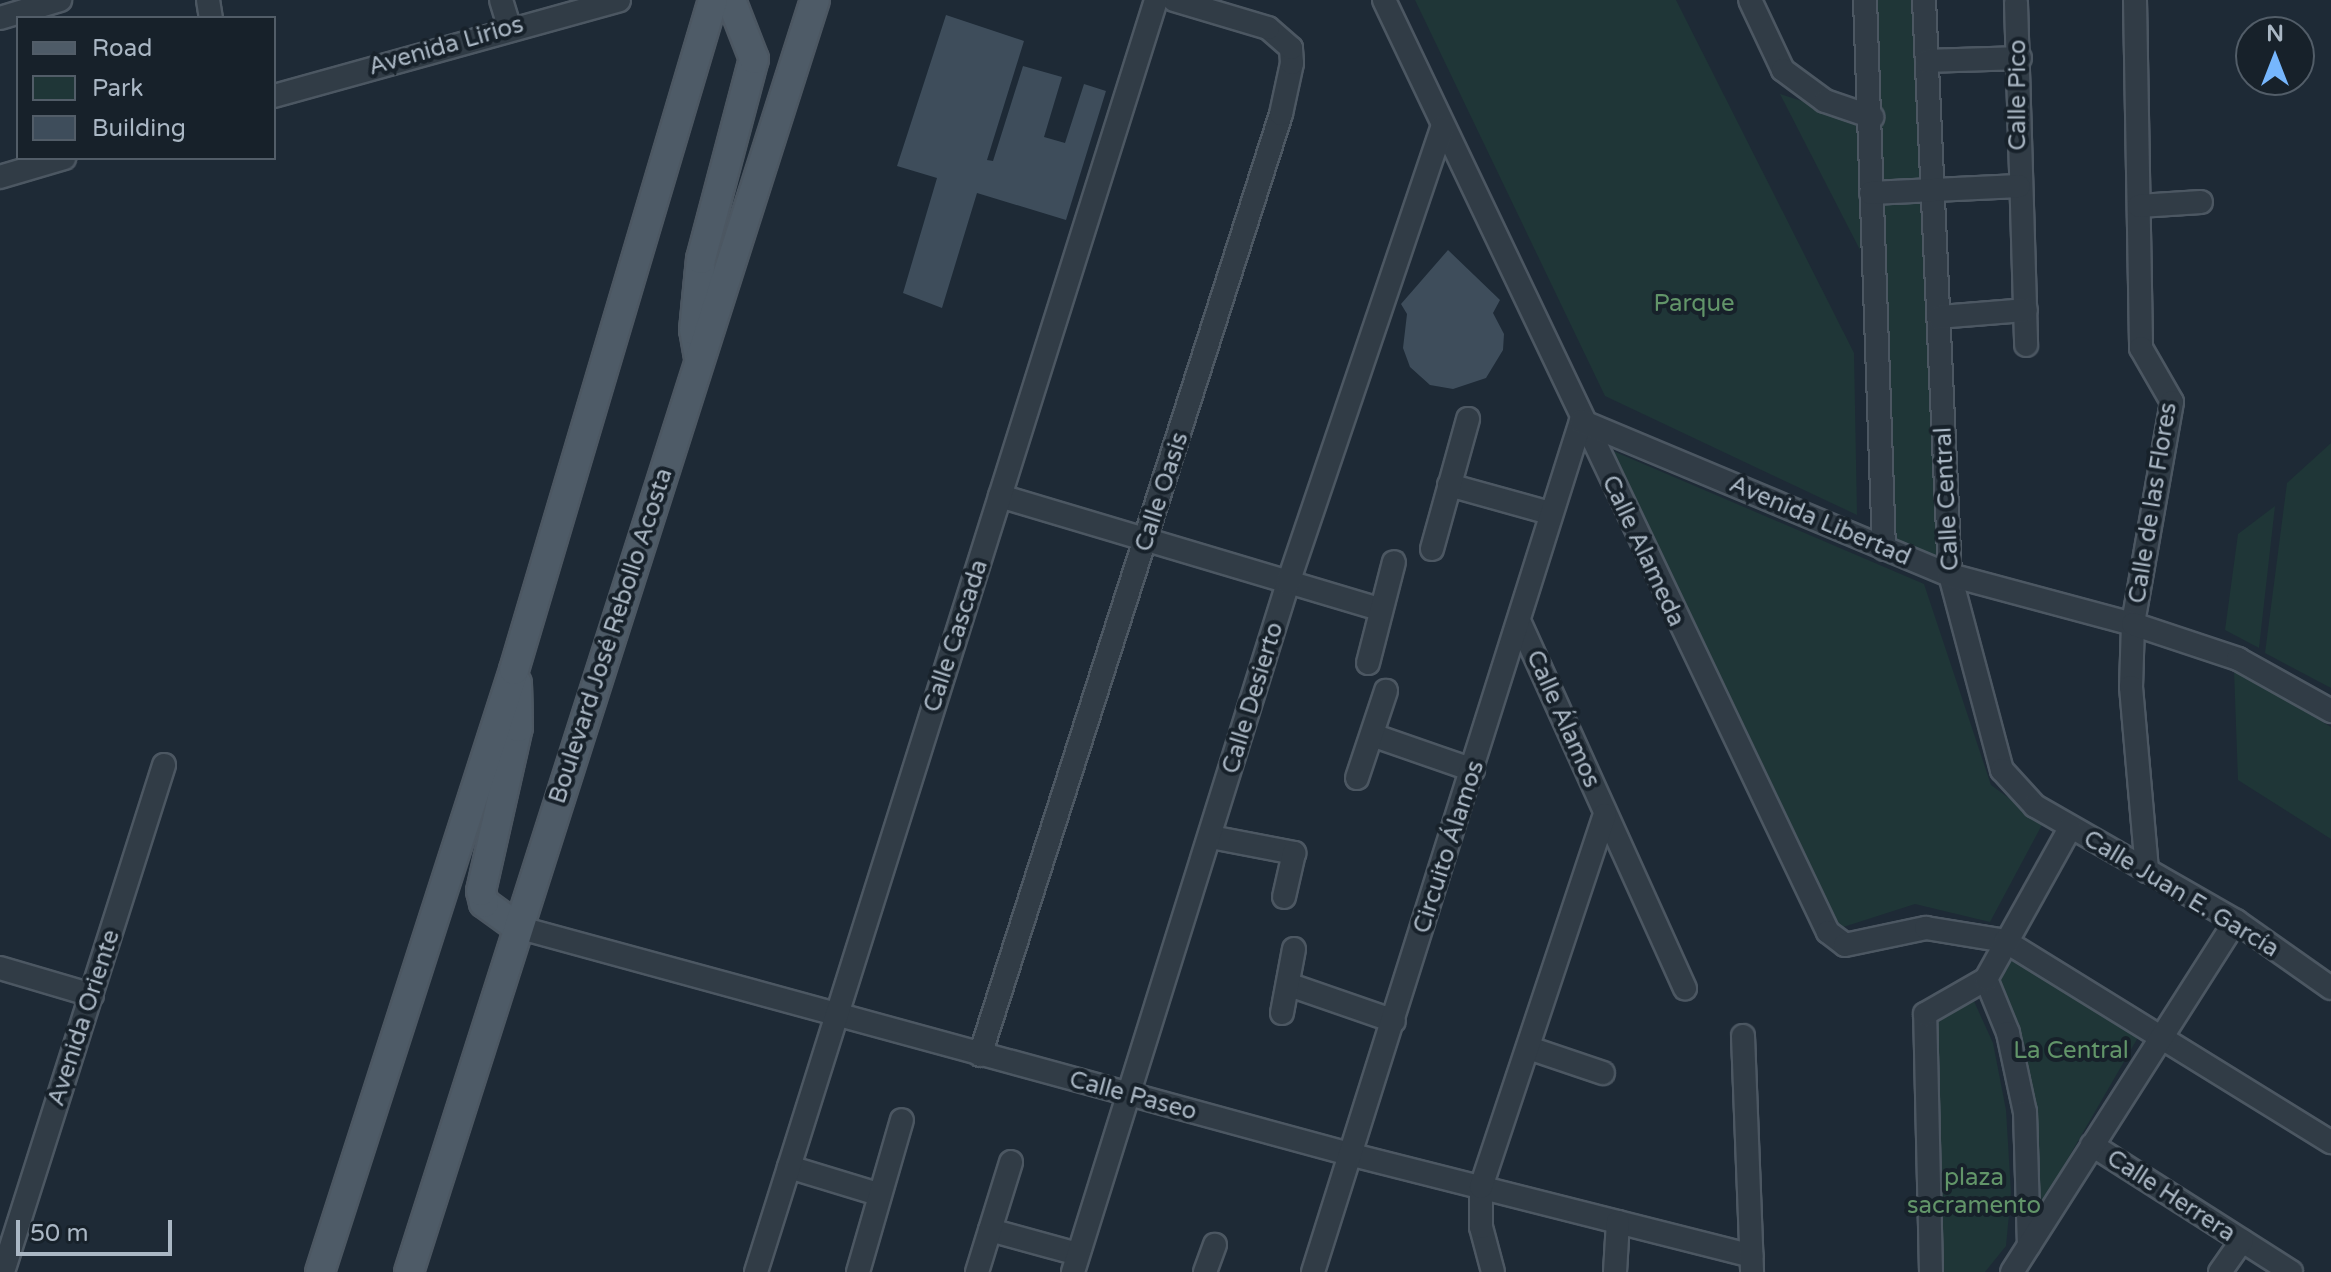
<!DOCTYPE html>
<html>
<head>
<meta charset="utf-8">
<style>
	body { margin:0 }
	#map { position:relative; width:2331px; height:1272px; overflow:hidden; background:#1e2a36; font-family:"Varela Round",sans-serif }
	div>[style] { position:absolute }
	.green>* { inset:0; background:#1f3637; transform-origin:0 0 }
	.building>* { inset:0; background:#3e4d5b }
	.roads { filter:drop-shadow(2px 0 #4c5762) drop-shadow(-2px 0 #4c5762) drop-shadow(0 2px #4c5762) drop-shadow(0 -2px #4c5762) }
	.minor>* { height:22px; margin:-11px; padding:0 11px; transform-origin:11px; border-radius:11px; background:#313c46 }
	.major>* { height:28px; margin:-14px; padding:0 14px; transform-origin:14px; border-radius:14px; background:#4e5b67 }
	span { translate:-50% -50%; white-space:nowrap; text-align:center; line-height:1.15; -webkit-text-stroke:8px #17212a; paint-order:stroke }
	.street-label { font-size:24px; color:#aab7c4 }
	.park-label { font-size:24px; color:#629569 }
	.legend { position:absolute; left:16px; top:16px; width:260px; height:144px; box-sizing:border-box; background:#17212a; border:2px solid #525d68; margin:0; padding:10px 14px; list-style:none; font-size:24px; color:#aab7c4 }
	.legend li { display:flex; align-items:center; gap:16px; height:40px }
	.legend b { width:40px; border:2px solid #525d68 }
	.north { position:absolute; left:2235px; top:16px; width:80px; height:80px; box-sizing:border-box; background:#17212a; border:2px solid #525d68; border-radius:50%; rotate:0deg; font-size:22px; font-weight:700; line-height:32px; text-align:center; color:#aab7c4 }
	.north::after { content:''; display:block; margin:auto; width:28px; height:36px; background:#76b6fd; clip-path:polygon(50% 0,100% 100%,50% 72%,0 100%) }
	.scale { position:absolute; left:16px; top:1220px; width:156px; height:36px; box-sizing:border-box; border:4px solid #aab7c4; border-top:0; padding-left:10px; font-size:24px; line-height:28px; white-space:nowrap; color:#aab7c4; -webkit-text-stroke:6px #17212a; paint-order:stroke }
</style>
</head>
<body>
<div id="map">
	<div class="green">
		<div style="clip-path:polygon(1415px 0,1676px 0,1854px 353px,1857px 515px,1605px 396px)"></div>
		<div style="left:1869px;top:0;width:52px;height:189px"></div>
		<div style="clip-path:polygon(1780px 94px,1864px 121px,1860px 250px)"></div>
		<div style="left:1929px;top:193px;width:370px;height:55px;rotate:88deg"></div>
		<div style="clip-path:polygon(2331px 443px,2331px 688px,2265px 653px,2287px 483px)"></div>
		<div style="clip-path:polygon(1613px 451px,1924px 584px,1991px 785px,2043px 823px,1990px 922px,1915px 904px,1837px 929px)"></div>
		<div style="clip-path:polygon(2275px 506px,2259px 648px,2225px 630px,2238px 534px)"></div>
		<div style="clip-path:polygon(2234px 670px,2331px 727px,2331px 839px,2238px 780px)"></div>
		<div style="clip-path:polygon(2007px 952px,2140px 1034px,2038px 1210px,1991px 980px)"></div>
		<div style="clip-path:polygon(1973px 999px,1993px 1043px,2006px 1110px,2011px 1193px,2006px 1246px,1985px 1272px,1941px 1272px,1931px 1021px)"></div>
	</div>
	<div class="building">
		<div style="clip-path:polygon(946px 15px,1024px 41px,987px 160px,993px 161px,1023px 66px,1062px 77px,1044px 137px,1065px 143px,1084px 84px,1106px 91px,1066px 220px,977px 193px,942px 308px,903px 293px,937px 178px,897px 166px)"></div>
		<div style="clip-path:polygon(1448px 250px,1500px 300px,1493px 313px,1504px 334px,1503px 350px,1486px 378px,1453px 389px,1430px 385px,1410px 367px,1403px 348px,1407px 314px,1401px 304px)"></div>
	</div>
	<div class="roads">
		<div class="minor">
			<div style="left:208px;top:0;width:18px;rotate:81deg"></div>
			<div style="left:501px;top:0;width:27px;rotate:73deg"></div>
			<div style="left:1384px;top:0;width:1032px;rotate:64.53deg"></div>
			<div style="left:1828px;top:932px;width:21px;rotate:37deg"></div>
			<div style="left:1845px;top:945px;width:83px;rotate:-11.9deg"></div>
			<div style="left:1926px;top:928px;width:80px;rotate:9.3deg"></div>
			<div style="left:2005px;top:941px;width:383px;rotate:31.7deg"></div>
			<div style="left:1750px;top:0;width:77px;rotate:64.8deg"></div>
			<div style="left:1783px;top:70px;width:52px;rotate:36.4deg"></div>
			<div style="left:1825px;top:101px;width:50px;rotate:18.8deg"></div>
			<div style="left:1865px;top:0;width:549px;rotate:88.02deg"></div>
			<div style="left:1924px;top:0;width:576px;rotate:87.41deg"></div>
			<div style="left:1950px;top:575px;width:202px;rotate:75.1deg"></div>
			<div style="left:2002px;top:770px;width:49px;rotate:47.5deg"></div>
			<div style="left:2035px;top:806px;width:232px;rotate:29.8deg"></div>
			<div style="left:2236px;top:921px;width:116px;rotate:35.2deg"></div>
			<div style="left:2135px;top:0;width:348px;rotate:89deg"></div>
			<div style="left:2141px;top:348px;width:62px;rotate:60.1deg"></div>
			<div style="left:2172px;top:402px;width:225px;rotate:100deg"></div>
			<div style="left:2133px;top:624px;width:63px;rotate:91.8deg"></div>
			<div style="left:2131px;top:687px;width:185px;rotate:85deg"></div>
			<div style="left:2016px;top:3px;width:342px;rotate:88.3deg"></div>
			<div style="left:0;top:18px;width:63px;rotate:-16.7deg"></div>
			<div style="left:1927px;top:61px;width:93px;rotate:-1.8deg"></div>
			<div style="left:274px;top:96px;width:358px;rotate:-15.5deg"></div>
			<div style="left:0;top:177px;width:67px;rotate:-16.5deg"></div>
			<div style="left:1871px;top:193px;width:148px;rotate:-2.7deg"></div>
			<div style="left:2139px;top:206px;width:62px;rotate:-3.7deg"></div>
			<div style="left:1939px;top:317px;width:87px;rotate:-4.6deg"></div>
			<div style="left:1449px;top:485px;width:105px;rotate:15.5deg"></div>
			<div style="left:1000px;top:496px;width:395px;rotate:16.6deg"></div>
			<div style="left:1432px;top:549px;width:135px;rotate:-74.5deg"></div>
			<div style="left:1520px;top:623px;width:401px;rotate:65.7deg"></div>
			<div style="left:1368px;top:663px;width:104px;rotate:-75.6deg"></div>
			<div style="left:1372px;top:735px;width:107px;rotate:19.1deg"></div>
			<div style="left:1357px;top:778px;width:92px;rotate:-71.6deg"></div>
			<div style="left:1211px;top:837px;width:85px;rotate:10.9deg"></div>
			<div style="left:1294px;top:853px;width:45px;rotate:102.8deg"></div>
			<div style="left:517px;top:927px;width:867px;rotate:15.26deg"></div>
			<div style="left:1353px;top:1155px;width:411px;rotate:14.2deg"></div>
			<div style="left:0;top:968px;width:96px;rotate:16.4deg"></div>
			<div style="left:1986px;top:979px;width:58px;rotate:67.8deg"></div>
			<div style="left:2008px;top:1033px;width:81px;rotate:77.9deg"></div>
			<div style="left:2025px;top:1112px;width:133px;rotate:88.3deg"></div>
			<div style="left:1290px;top:985px;width:110px;rotate:19.1deg"></div>
			<div style="left:1282px;top:1013px;width:65px;rotate:-79.4deg"></div>
			<div style="left:1743px;top:1036px;width:236px;rotate:87.8deg"></div>
			<div style="left:1529px;top:1048px;width:78px;rotate:18.7deg"></div>
			<div style="left:980px;top:1055px;width:988px;rotate:-72.26deg"></div>
			<div style="left:1281px;top:114px;width:52px;rotate:-77.8deg"></div>
			<div style="left:1292px;top:63px;width:15px;rotate:-94deg"></div>
			<div style="left:1291px;top:48px;width:30px;rotate:-139deg"></div>
			<div style="left:1268px;top:28px;width:98px;rotate:-163.4deg"></div>
			<div style="left:2092px;top:1145px;width:236px;rotate:32.5deg"></div>
			<div style="left:789px;top:1167px;width:93px;rotate:16.9deg"></div>
			<div style="left:990px;top:1230px;width:91px;rotate:15.3deg"></div>
			<div style="left:3px;top:1272px;width:532px;rotate:-72.38deg"></div>
			<div style="left:756px;top:1272px;width:1333px;rotate:-72.54deg"></div>
			<div style="left:858px;top:1272px;width:158px;rotate:-73.9deg"></div>
			<div style="left:977px;top:1272px;width:115px;rotate:-72.8deg"></div>
			<div style="left:1073px;top:1272px;width:722px;rotate:-72.67deg"></div>
			<div style="left:1288px;top:583px;width:481px;rotate:-71.3deg"></div>
			<div style="left:1205px;top:1272px;width:29px;rotate:-70deg"></div>
			<div style="left:1313px;top:1272px;width:892px;rotate:-72.52deg"></div>
			<div style="left:1581px;top:421px;width:400px;rotate:22.7deg"></div>
			<div style="left:1950px;top:575px;width:189px;rotate:15deg"></div>
			<div style="left:2133px;top:624px;width:111px;rotate:18.4deg"></div>
			<div style="left:2238px;top:659px;width:107px;rotate:29.2deg"></div>
			<div style="left:1493px;top:1272px;width:47px;rotate:-104.9deg"></div>
			<div style="left:1481px;top:1227px;width:40px;rotate:-90deg"></div>
			<div style="left:1481px;top:1187px;width:392px;rotate:-71.6deg"></div>
			<div style="left:1615px;top:1272px;width:50px;rotate:-86.6deg"></div>
			<div style="left:1931px;top:1272px;width:258px;rotate:-91.3deg"></div>
			<div style="left:1925px;top:1014px;width:70px;rotate:-29.8deg"></div>
			<div style="left:1986px;top:979px;width:173px;rotate:-60.9deg"></div>
			<div style="left:2012px;top:1272px;width:416px;rotate:-57.5deg"></div>
			<div style="left:2220px;top:1272px;width:38px;rotate:-55deg"></div>
		</div>
		<div class="major">
			<div style="left:699px;top:358px;width:28px;rotate:-100deg"></div>
			<div style="left:694px;top:330px;width:71px;rotate:-84.4deg"></div>
			<div style="left:701px;top:259px;width:207px;rotate:-75.2deg"></div>
			<div style="left:754px;top:59px;width:63px;rotate:-111.3deg"></div>
			<div style="left:517px;top:927px;width:41px;rotate:-144deg"></div>
			<div style="left:484px;top:903px;width:12px;rotate:-104deg"></div>
			<div style="left:481px;top:891px;width:168px;rotate:-77.3deg"></div>
			<div style="left:518px;top:727px;width:44px;rotate:-91.3deg"></div>
			<div style="left:320px;top:1272px;width:632px;rotate:-72.14deg"></div>
			<div style="left:514px;top:670px;width:699px;rotate:-73.46deg"></div>
			<div style="left:409px;top:1272px;width:1335px;rotate:-72.3deg"></div>
		</div>
	</div>
	<div class="street-label">
		<span style="left:446px;top:46px;rotate:-16deg">Avenida Lirios</span>
		<span style="left:2018px;top:95px;rotate:-90deg">Calle Pico</span>
		<span style="left:1162px;top:492px;rotate:-72deg">Calle Oasis</span>
		<span style="left:1947px;top:499px;rotate:-93deg">Calle Central</span>
		<span style="left:2153px;top:503px;rotate:-81deg">Calle de las Flores</span>
		<span style="left:1820px;top:521px;rotate:23deg">Avenida Libertad</span>
		<span style="left:1643px;top:551px;rotate:65deg">Calle Alameda</span>
		<span style="left:611px;top:636px;rotate:-72deg">Boulevard José Rebollo Acosta</span>
		<span style="left:956px;top:636px;rotate:-72deg">Calle Cascada</span>
		<span style="left:1253px;top:698px;rotate:-73deg">Calle Desierto</span>
		<span style="left:1563px;top:719px;rotate:66deg">Calle Álamos</span>
		<span style="left:1449px;top:847px;rotate:-72deg">Circuito Álamos</span>
		<span style="left:2181px;top:894px;rotate:31deg">Calle Juan E. García</span>
		<span style="left:84px;top:1018px;rotate:-72deg">Avenida Oriente</span>
		<span style="left:1133px;top:1096px;rotate:15deg">Calle Paseo</span>
		<span style="left:2171px;top:1196px;rotate:33deg">Calle Herrera</span>
	</div>
	<div class="park-label">
		<span style="left:1694px;top:304px">Parque</span>
		<span style="left:2071px;top:1051px">La Central</span>
		<span style="left:1974px;top:1192px">plaza<br>sacramento</span>
	</div>
	<ul class="legend">
	<li><b style="height:10px;background:#4e5b67"></b>Road</li>
	<li><b style="height:22px;background:#1f3637"></b>Park</li>
	<li><b style="height:22px;background:#3e4d5b"></b>Building</li>
	</ul>
	<div class="north">N</div>
	<div class="scale">50 m</div>
</div>
</body>
</html>
